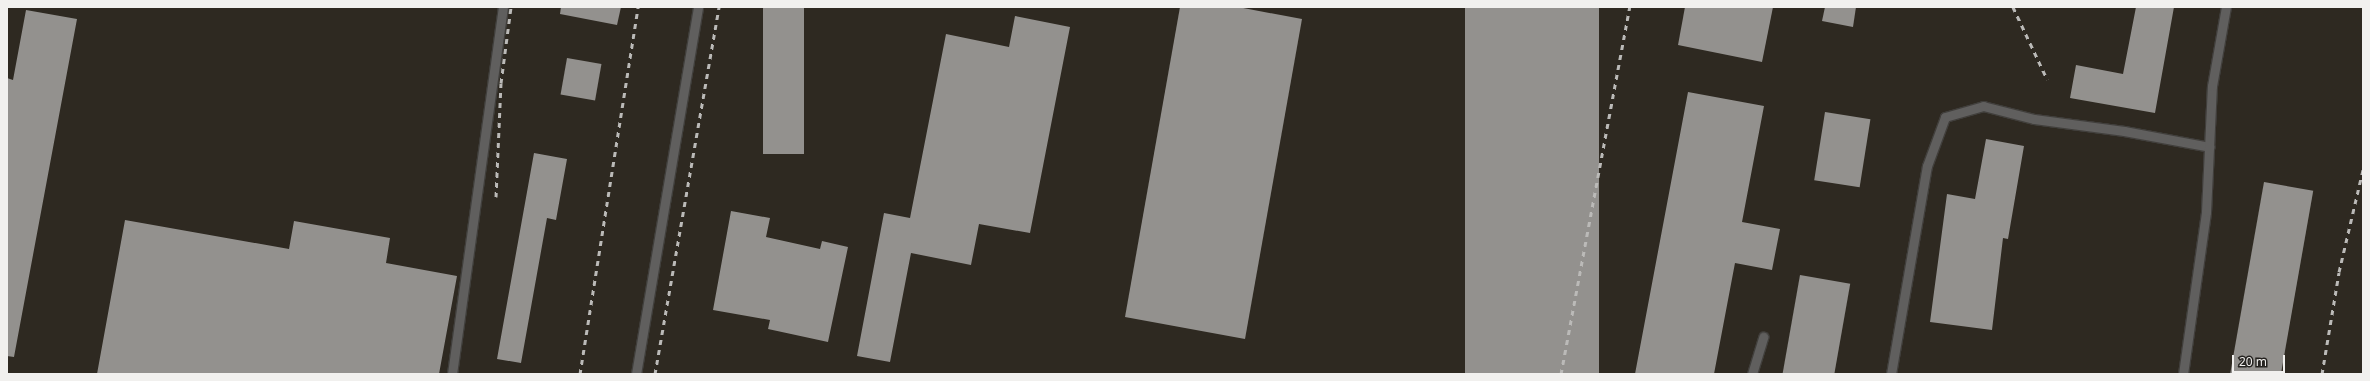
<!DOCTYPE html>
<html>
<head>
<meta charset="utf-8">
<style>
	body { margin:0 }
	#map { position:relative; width:2370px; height:381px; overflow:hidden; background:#24221f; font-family:"Noto Sans",sans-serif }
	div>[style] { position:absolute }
	.built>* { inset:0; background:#2e2921; transform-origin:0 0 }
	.building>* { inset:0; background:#93918e; transform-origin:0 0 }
	.roads { filter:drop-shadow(1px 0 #413f3c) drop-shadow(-1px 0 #413f3c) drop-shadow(0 1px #413f3c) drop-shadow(0 -1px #413f3c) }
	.lane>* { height:9px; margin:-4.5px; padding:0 4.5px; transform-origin:4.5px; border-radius:4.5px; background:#605f5e }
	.rail>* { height:3px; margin-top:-1.5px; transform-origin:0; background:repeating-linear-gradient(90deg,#bbbab8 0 5px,transparent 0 10px) }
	span { translate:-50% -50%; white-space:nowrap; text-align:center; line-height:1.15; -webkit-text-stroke:4px #24221f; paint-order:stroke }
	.frame { position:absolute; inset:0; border:8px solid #f1f0ee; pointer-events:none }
	.scale { position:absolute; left:2232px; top:355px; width:53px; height:18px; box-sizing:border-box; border:2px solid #f1f0ee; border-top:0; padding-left:5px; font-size:12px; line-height:14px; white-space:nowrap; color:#f1f0ee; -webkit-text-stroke:3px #24221f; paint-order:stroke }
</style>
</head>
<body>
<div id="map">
	<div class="built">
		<div style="left:7px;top:7px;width:2356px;height:367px"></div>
	</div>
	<div class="building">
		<div style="clip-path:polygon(561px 7px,621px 7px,617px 25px,560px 14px)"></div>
		<div style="left:763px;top:7px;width:41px;height:147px"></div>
		<div style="clip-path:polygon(1180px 7px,1238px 7px,1302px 19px,1245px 339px,1125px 317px)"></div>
		<div style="left:1465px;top:7px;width:134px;height:372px"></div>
		<div style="clip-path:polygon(1685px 7px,1773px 7px,1762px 62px,1678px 45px)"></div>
		<div style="clip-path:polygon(1825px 7px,1856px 7px,1853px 27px,1822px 21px)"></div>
		<div style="clip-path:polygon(2136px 7px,2174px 7px,2155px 113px,2070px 98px,2076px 65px,2123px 74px)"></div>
		<div style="clip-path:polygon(26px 10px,77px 19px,14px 357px,7px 356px,7px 78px,13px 80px)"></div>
		<div style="clip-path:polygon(1015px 16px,1070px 27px,1030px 233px,979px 224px,971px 265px,911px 253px,890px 362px,857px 356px,884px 213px,910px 218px,946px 34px,1009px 47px)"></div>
		<div style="left:567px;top:58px;width:35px;height:37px;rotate:10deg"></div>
		<div style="clip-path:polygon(1688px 92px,1764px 106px,1742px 222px,1780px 229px,1772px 270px,1735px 263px,1714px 374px,1635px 374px)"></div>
		<div style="left:1825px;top:112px;width:46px;height:69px;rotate:9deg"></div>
		<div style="clip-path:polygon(1986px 139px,2024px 146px,2008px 239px,2003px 238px,1992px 330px,1930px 322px,1947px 194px,1975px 199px)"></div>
		<div style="clip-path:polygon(534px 153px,567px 159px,556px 220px,547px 218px,521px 363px,497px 359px)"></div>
		<div style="left:2264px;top:182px;width:50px;height:195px;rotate:10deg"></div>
		<div style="clip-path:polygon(731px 211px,770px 218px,766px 237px,820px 249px,822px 241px,848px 247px,828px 342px,768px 329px,770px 320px,713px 310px)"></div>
		<div style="clip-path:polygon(125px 220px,289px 249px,294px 221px,390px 238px,386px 263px,457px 276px,439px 374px,97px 374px)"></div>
		<div style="left:1800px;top:275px;width:51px;height:100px;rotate:10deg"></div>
	</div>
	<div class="roads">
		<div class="lane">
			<div style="left:452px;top:374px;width:371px;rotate:-82.1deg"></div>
			<div style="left:636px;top:374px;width:372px;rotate:-80.4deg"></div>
			<div style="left:1752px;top:374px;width:39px;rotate:-73deg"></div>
			<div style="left:1891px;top:374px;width:211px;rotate:-80.2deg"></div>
			<div style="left:1927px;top:166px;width:52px;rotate:-69.8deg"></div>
			<div style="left:1945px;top:117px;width:40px;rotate:-16deg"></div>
			<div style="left:1983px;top:106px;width:53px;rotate:14.3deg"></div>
			<div style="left:2034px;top:119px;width:91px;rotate:7.6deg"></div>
			<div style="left:2124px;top:131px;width:87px;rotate:10.5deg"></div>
			<div style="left:2183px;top:374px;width:164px;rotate:-81.9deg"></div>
			<div style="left:2206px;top:212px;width:126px;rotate:-87.3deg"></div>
			<div style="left:2212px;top:86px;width:80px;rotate:-80deg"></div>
		</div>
	</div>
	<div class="rail">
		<div style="left:2013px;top:7px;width:80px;rotate:64.7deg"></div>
		<div style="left:496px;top:197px;width:114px;rotate:-87.5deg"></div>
		<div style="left:501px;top:83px;width:77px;rotate:-82.5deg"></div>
		<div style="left:580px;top:374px;width:372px;rotate:-81deg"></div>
		<div style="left:655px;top:374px;width:373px;rotate:-80.1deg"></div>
		<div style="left:1561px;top:374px;width:373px;rotate:-79.4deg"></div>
		<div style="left:2322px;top:374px;width:103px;rotate:-80.5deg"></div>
		<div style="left:2339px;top:272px;width:105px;rotate:-76.8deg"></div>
	</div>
	<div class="frame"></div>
	<div class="scale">20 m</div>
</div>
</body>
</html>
